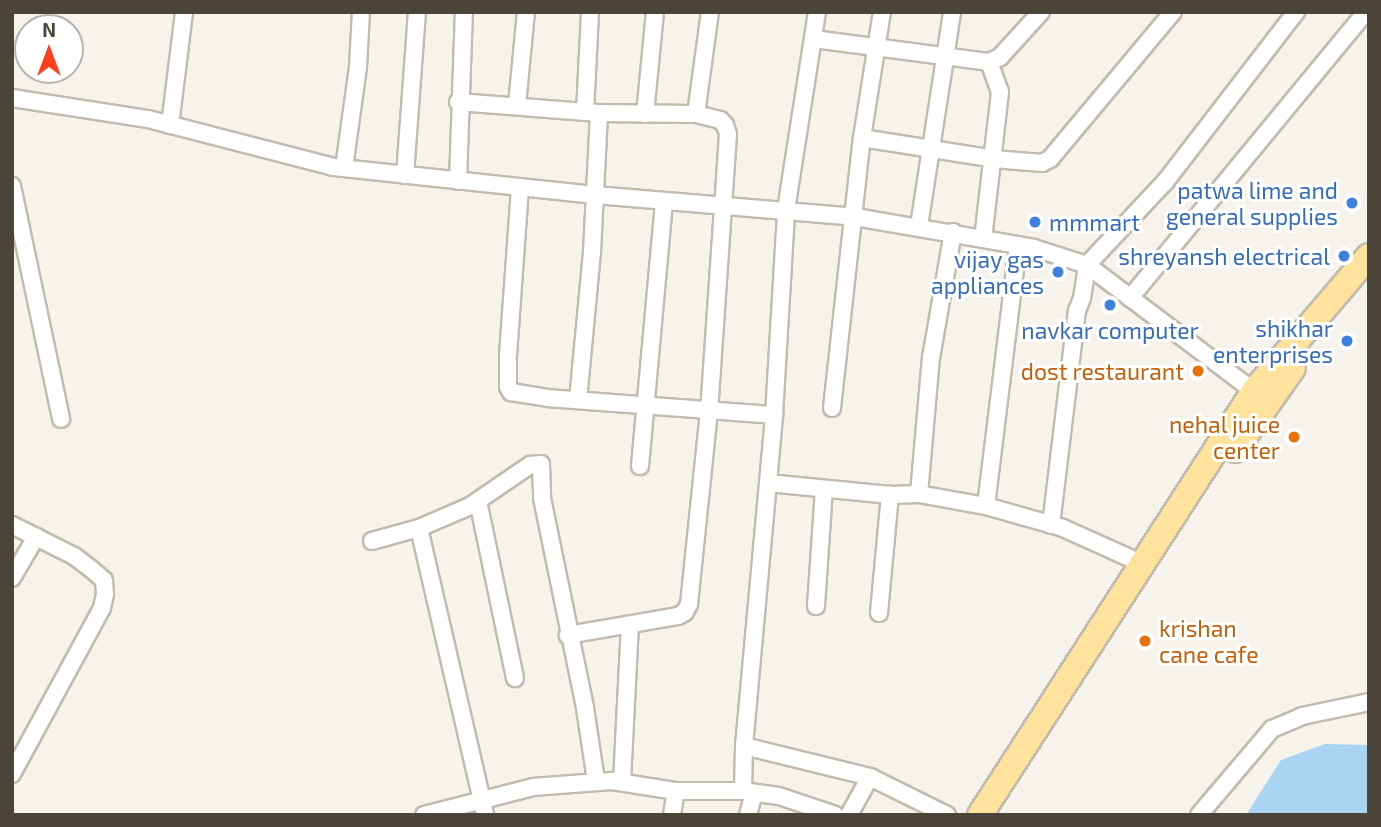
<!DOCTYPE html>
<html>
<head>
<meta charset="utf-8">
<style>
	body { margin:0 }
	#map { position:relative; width:1381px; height:827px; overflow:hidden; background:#f6f3ec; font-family:"Exo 2",sans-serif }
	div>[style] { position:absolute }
	.water>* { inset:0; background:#a9d4f2 }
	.roads { filter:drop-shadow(2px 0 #c2bbae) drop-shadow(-2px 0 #c2bbae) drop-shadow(0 2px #c2bbae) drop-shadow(0 -2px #c2bbae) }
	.minor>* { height:16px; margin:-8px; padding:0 8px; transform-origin:8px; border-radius:8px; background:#fff }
	.primary>* { height:24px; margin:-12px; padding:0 12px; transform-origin:12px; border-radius:12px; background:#ffe39c }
	.dots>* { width:19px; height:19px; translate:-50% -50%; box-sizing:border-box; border:4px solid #fff; border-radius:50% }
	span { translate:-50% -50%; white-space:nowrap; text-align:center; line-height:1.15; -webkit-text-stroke:6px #fff; paint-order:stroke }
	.shop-label { font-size:23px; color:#366cbe }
	.right { translate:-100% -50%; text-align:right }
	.left { translate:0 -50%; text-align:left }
	.food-label { font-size:23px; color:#c56008 }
	.frame { position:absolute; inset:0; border:14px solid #4b4439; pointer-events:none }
	.north { position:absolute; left:14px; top:14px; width:70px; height:70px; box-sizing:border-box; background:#fff; border:2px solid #b7b4b0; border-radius:50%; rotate:0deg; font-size:19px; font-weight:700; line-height:28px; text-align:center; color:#4b4439 }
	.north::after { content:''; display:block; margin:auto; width:24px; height:32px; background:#fc3f1d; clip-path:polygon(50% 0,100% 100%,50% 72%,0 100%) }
</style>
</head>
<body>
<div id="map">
	<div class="water">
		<div style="clip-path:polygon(1325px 744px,1369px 745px,1369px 815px,1246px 815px,1281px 760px)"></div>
	</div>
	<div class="roads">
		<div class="minor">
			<div style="left:814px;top:39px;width:177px;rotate:7.5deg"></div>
			<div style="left:12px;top:98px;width:138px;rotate:8.8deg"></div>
			<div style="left:148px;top:119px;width:191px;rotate:14.5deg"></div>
			<div style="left:333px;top:167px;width:262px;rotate:6.1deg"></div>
			<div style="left:594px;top:195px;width:262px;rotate:4.8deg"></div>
			<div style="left:855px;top:217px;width:182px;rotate:9.8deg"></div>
			<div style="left:1034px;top:248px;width:56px;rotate:17.8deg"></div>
			<div style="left:1087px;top:265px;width:216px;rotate:37.1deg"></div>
			<div style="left:458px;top:102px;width:141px;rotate:4.5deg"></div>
			<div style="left:599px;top:113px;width:97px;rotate:0.6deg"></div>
			<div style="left:696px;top:114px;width:25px;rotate:14deg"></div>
			<div style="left:720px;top:120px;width:7px;rotate:45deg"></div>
			<div style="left:725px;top:125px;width:9px;rotate:72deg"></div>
			<div style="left:728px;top:134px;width:278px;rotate:93.9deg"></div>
			<div style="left:709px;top:411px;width:194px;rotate:95.9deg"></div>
			<div style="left:689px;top:604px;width:9px;rotate:117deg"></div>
			<div style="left:685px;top:612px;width:8px;rotate:150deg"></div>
			<div style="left:678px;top:616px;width:112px;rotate:170.2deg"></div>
			<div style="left:517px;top:105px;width:93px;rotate:-84.5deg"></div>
			<div style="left:585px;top:112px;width:100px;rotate:-87.1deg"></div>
			<div style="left:645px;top:114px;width:102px;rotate:-84.4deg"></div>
			<div style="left:696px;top:114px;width:103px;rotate:-82.2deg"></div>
			<div style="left:170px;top:125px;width:114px;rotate:-82.9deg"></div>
			<div style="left:862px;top:138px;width:134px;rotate:9deg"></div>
			<div style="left:994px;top:159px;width:48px;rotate:4.8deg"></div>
			<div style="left:1042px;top:163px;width:9px;rotate:-27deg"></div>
			<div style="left:1050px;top:159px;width:192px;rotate:-50.1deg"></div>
			<div style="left:344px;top:168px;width:102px;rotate:-82.1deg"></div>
			<div style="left:358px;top:67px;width:55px;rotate:-86.9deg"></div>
			<div style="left:405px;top:175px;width:163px;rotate:-85.8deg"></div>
			<div style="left:458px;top:181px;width:169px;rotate:-88deg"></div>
			<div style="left:12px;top:186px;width:238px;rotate:78.1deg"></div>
			<div style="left:520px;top:188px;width:169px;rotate:94.1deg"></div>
			<div style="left:508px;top:357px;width:30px;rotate:90deg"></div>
			<div style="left:508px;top:387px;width:6px;rotate:59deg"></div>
			<div style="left:511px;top:392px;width:37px;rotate:9deg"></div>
			<div style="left:548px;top:398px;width:227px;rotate:4.3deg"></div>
			<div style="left:919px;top:226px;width:217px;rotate:-81.2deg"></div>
			<div style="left:983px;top:239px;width:148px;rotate:-83.4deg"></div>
			<div style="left:1000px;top:92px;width:32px;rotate:-110deg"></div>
			<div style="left:989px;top:62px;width:12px;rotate:-24deg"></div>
			<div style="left:1000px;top:57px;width:61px;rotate:-47.7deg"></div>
			<div style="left:1130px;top:298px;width:371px;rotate:-50.5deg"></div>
			<div style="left:578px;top:400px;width:149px;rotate:-84.6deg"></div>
			<div style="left:592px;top:252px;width:139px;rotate:-87.1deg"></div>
			<div style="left:832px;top:408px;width:272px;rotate:-83.7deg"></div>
			<div style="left:862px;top:138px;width:128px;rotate:-81deg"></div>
			<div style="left:640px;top:466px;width:266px;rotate:-84.8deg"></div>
			<div style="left:768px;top:483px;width:123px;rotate:5.6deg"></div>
			<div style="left:890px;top:495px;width:29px;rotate:-2deg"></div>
			<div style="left:919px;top:494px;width:68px;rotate:10.2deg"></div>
			<div style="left:986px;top:506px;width:80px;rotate:15.9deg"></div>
			<div style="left:1063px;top:528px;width:85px;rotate:24.2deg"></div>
			<div style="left:919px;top:494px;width:137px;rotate:-85deg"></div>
			<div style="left:931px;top:358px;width:128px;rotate:-80.1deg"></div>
			<div style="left:478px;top:501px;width:181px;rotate:78.2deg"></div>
			<div style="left:986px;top:506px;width:263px;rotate:-83deg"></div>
			<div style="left:12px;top:525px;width:69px;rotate:26.6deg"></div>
			<div style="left:74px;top:556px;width:20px;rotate:37deg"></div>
			<div style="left:90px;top:568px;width:18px;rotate:41deg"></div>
			<div style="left:104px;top:580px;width:14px;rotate:86deg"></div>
			<div style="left:105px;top:594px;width:14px;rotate:102deg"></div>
			<div style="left:102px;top:608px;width:189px;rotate:118.5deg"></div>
			<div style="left:1051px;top:525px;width:216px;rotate:-83.1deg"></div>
			<div style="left:1077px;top:311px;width:14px;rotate:-69deg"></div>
			<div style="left:1082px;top:298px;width:33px;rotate:-81deg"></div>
			<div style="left:1087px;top:265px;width:114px;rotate:-46.8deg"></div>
			<div style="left:1165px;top:182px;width:215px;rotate:-52.4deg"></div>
			<div style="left:419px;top:528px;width:294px;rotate:77deg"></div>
			<div style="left:372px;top:541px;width:49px;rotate:-15.5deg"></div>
			<div style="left:419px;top:528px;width:56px;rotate:-23.3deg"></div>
			<div style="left:470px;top:506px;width:73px;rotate:-34.3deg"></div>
			<div style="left:530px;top:465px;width:11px;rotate:-5deg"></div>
			<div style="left:541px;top:464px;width:34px;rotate:88deg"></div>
			<div style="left:542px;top:498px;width:214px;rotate:78.4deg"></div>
			<div style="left:585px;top:708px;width:74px;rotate:81.4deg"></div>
			<div style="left:12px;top:578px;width:48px;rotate:-59.7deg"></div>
			<div style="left:816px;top:606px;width:116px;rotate:-86.1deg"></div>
			<div style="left:879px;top:613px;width:119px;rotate:-84.7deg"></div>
			<div style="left:744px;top:746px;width:332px;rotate:-84.8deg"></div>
			<div style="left:774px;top:415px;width:205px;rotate:-86.6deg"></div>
			<div style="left:786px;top:210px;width:200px;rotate:-81.1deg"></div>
			<div style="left:622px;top:782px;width:156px;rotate:-87.1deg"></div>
			<div style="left:743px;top:791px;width:45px;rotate:-88.7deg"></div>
			<div style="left:744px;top:746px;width:130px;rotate:13.8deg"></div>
			<div style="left:870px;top:777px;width:86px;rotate:26.3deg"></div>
			<div style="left:424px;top:815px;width:113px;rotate:-14.4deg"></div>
			<div style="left:533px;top:787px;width:79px;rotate:-4.3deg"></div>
			<div style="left:612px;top:781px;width:65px;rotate:8.9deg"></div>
			<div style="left:676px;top:791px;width:67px"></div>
			<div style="left:743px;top:791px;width:36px;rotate:8deg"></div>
			<div style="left:779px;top:796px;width:59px;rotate:18.7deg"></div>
			<div style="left:672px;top:815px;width:24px;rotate:-81deg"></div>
			<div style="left:748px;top:815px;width:23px;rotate:-75deg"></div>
			<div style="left:849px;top:815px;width:43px;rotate:-61.1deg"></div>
			<div style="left:1199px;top:815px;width:113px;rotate:-49.7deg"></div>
			<div style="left:1272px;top:729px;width:33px;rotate:-23deg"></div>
			<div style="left:1302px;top:716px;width:68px;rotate:-11.8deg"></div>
		</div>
		<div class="primary">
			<div style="left:1235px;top:450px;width:100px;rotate:-54.7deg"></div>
			<div style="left:980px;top:815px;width:505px;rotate:-57.13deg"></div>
			<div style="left:1254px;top:391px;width:177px;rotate:-49.6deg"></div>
		</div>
	</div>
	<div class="dots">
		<div style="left:1352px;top:203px;background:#3f7fe0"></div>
		<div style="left:1035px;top:222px;background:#3f7fe0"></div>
		<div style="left:1344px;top:256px;background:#3f7fe0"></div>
		<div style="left:1058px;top:272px;background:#3f7fe0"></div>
		<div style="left:1110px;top:305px;background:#3f7fe0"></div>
		<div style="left:1347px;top:341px;background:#3f7fe0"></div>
		<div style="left:1198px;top:371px;background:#e8710a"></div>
		<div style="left:1294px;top:437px;background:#e8710a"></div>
		<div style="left:1145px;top:641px;background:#e8710a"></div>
	</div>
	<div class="shop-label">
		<span class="right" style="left:1338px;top:203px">patwa lime and<br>general supplies</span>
		<span class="left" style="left:1049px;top:222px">mmmart</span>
		<span class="right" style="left:1330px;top:256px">shreyansh electrical</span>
		<span class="right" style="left:1044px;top:272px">vijay gas<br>appliances</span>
		<span class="right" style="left:1333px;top:341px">shikhar<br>enterprises</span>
		<span style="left:1110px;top:330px">navkar computer</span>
	</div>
	<div class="food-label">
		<span class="right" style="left:1184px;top:371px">dost restaurant</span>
		<span class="right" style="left:1280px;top:437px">nehal juice<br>center</span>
		<span class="left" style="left:1159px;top:641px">krishan<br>cane cafe</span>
	</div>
	<div class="frame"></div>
	<div class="north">N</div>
</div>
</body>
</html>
